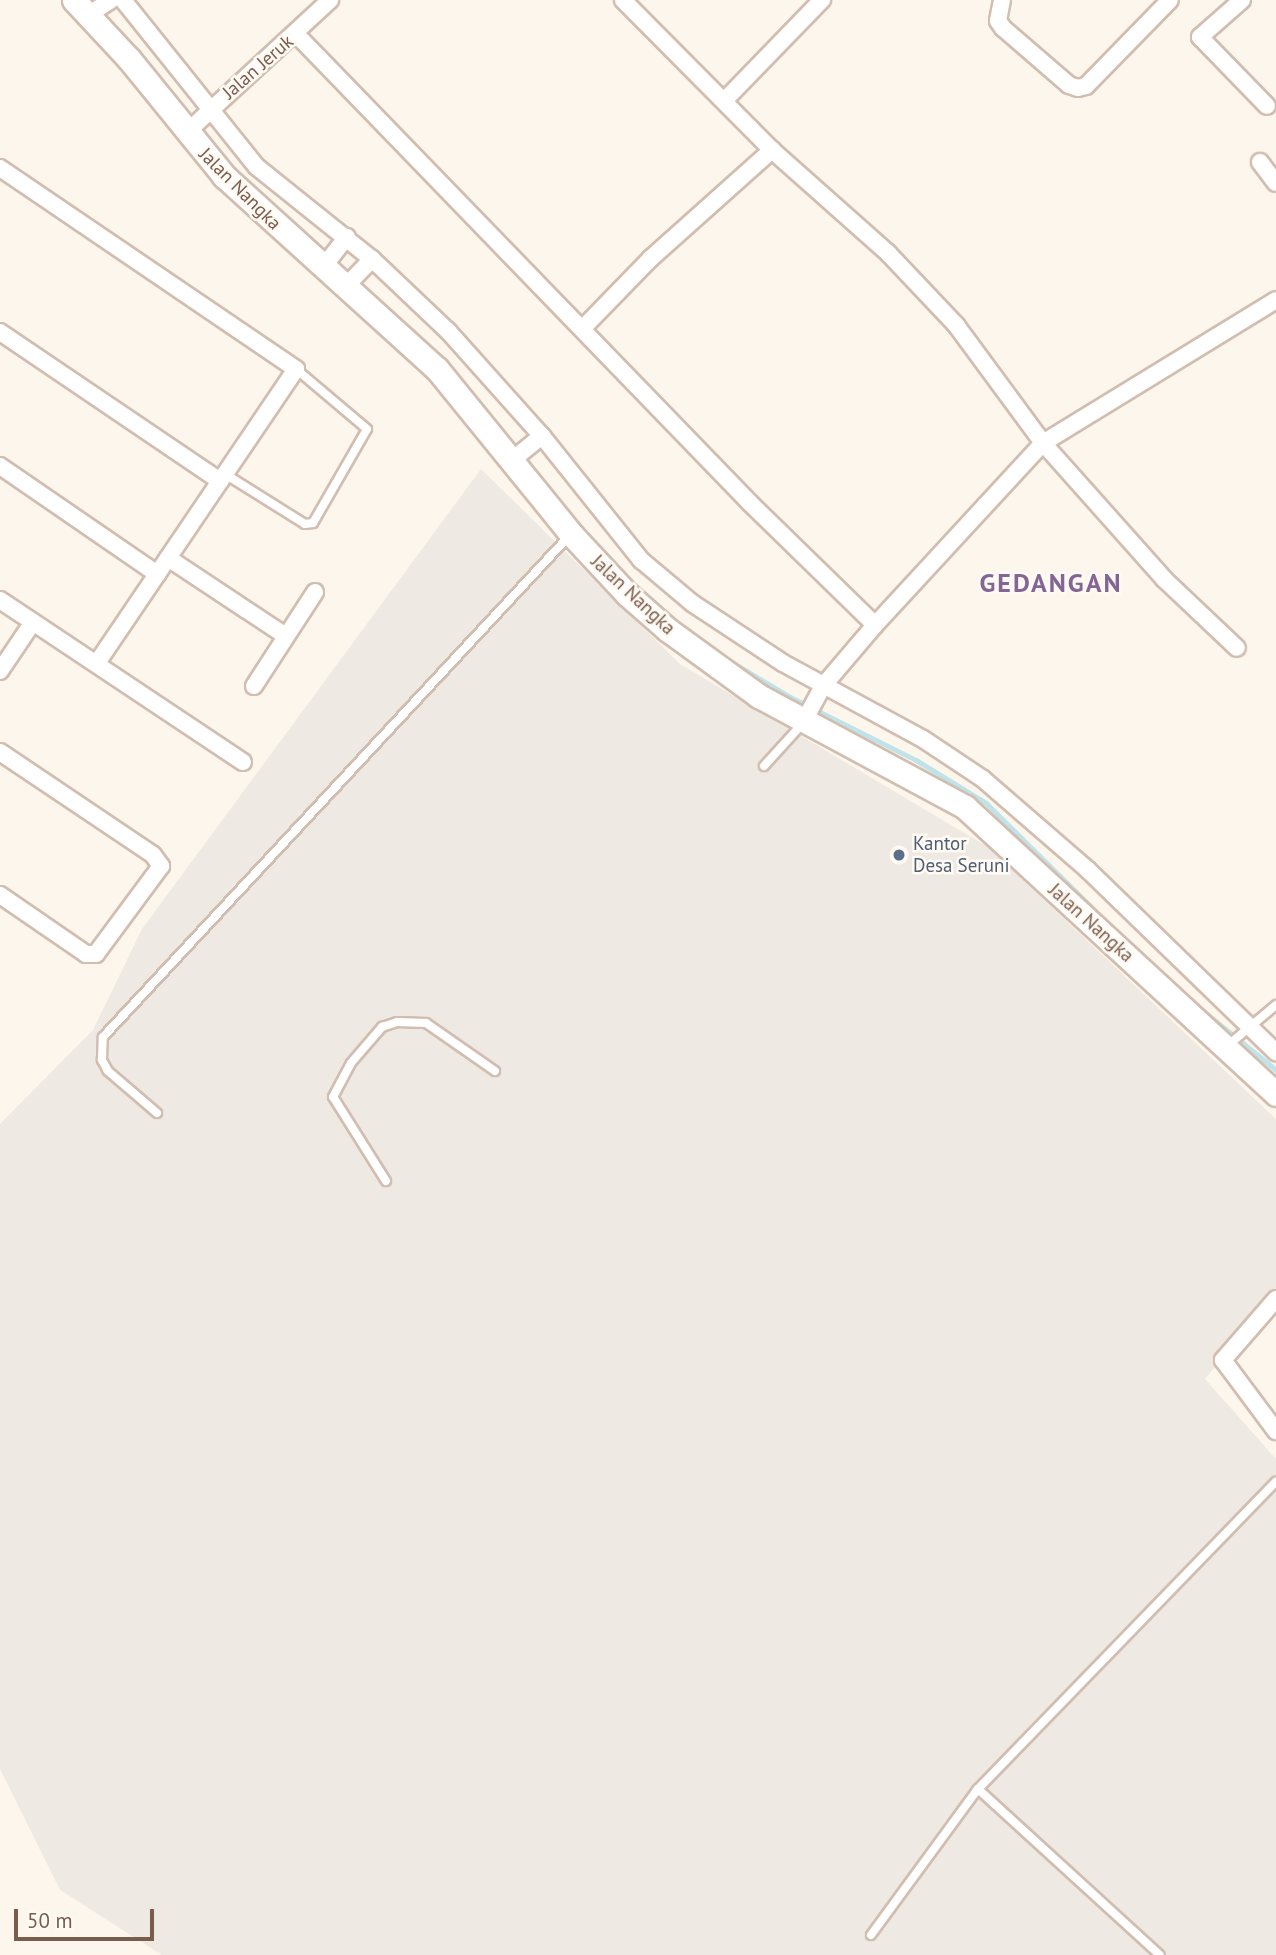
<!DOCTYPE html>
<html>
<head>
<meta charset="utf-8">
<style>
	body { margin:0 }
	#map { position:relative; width:1276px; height:1955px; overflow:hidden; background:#fdf6ec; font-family:"PT Sans",sans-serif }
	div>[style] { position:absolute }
	.industrial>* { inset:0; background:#efe9e4 }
	.stream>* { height:5px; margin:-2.5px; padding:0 2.5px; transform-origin:2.5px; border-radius:2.5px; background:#bfe3e8 }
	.roads { filter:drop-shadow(2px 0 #d1beb0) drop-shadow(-2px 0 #d1beb0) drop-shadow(0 2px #d1beb0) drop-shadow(0 -2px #d1beb0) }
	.lane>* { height:8px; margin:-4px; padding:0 4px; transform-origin:4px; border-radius:4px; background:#fff }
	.street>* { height:16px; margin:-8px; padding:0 8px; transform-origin:8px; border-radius:8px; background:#fff }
	.secondary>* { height:23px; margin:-11.5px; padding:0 11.5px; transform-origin:11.5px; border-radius:11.5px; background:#fff }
	.dots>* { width:19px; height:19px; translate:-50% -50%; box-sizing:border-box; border:4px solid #fffaf3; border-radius:50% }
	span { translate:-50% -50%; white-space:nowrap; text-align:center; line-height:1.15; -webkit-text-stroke:5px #fffaf3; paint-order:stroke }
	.street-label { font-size:19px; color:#7a5c4d }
	.service-label { font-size:19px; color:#4e5e75 }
	.left { translate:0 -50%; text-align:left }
	.district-label { font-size:26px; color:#846695; font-weight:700; letter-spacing:2px }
	.scale { position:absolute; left:14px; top:1909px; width:140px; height:32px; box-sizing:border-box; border:4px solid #7a5c4d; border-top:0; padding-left:9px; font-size:21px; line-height:24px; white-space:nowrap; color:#7a5c4d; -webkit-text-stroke:5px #fffaf3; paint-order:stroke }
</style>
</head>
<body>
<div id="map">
	<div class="industrial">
		<div style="clip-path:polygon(481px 469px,680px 664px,988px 847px,1276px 1119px,1276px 1293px,1205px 1379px,1276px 1459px,1276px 1955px,162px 1955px,60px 1890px,0 1769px,0 1124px,93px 1030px,142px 929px)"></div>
	</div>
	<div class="stream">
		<div style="left:523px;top:457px;width:36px;rotate:52deg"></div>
		<div style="left:728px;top:660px;width:72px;rotate:30.8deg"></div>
		<div style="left:790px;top:697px;width:141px;rotate:26.6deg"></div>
		<div style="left:916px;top:760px;width:82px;rotate:31.6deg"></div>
		<div style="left:986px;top:803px;width:153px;rotate:44.7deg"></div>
		<div style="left:1197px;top:1006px;width:102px;rotate:39deg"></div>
	</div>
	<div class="roads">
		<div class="lane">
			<div style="left:225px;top:474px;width:94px;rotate:32deg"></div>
			<div style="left:305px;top:524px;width:8px;rotate:-7deg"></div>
			<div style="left:313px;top:523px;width:108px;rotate:-60.1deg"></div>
			<div style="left:367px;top:429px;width:93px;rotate:-139.8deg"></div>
			<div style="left:764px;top:766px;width:58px;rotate:-47.8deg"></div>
			<div style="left:1227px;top:1046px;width:64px;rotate:-39.9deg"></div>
			<div style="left:157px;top:1113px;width:65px;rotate:-139.4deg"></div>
			<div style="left:108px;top:1071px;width:13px;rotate:-119deg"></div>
			<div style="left:102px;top:1060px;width:23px;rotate:-88deg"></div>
			<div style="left:103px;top:1037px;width:684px;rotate:-47.07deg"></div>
			<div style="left:386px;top:1181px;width:99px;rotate:-122.2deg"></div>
			<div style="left:333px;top:1097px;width:38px;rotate:-62deg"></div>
			<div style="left:351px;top:1063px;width:48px;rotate:-49.3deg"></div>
			<div style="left:382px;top:1027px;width:16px;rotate:-18deg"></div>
			<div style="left:397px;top:1022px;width:29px;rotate:2deg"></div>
			<div style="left:426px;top:1023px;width:84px;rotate:34.8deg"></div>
			<div style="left:978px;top:1789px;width:246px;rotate:42.4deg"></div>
			<div style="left:871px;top:1935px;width:181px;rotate:-53.8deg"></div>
			<div style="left:978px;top:1789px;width:428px;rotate:-45.9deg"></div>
		</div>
		<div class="street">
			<div style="left:123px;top:0;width:214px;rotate:51.3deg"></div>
			<div style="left:257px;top:167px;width:147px;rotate:38.7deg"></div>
			<div style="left:372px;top:259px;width:105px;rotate:43.5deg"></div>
			<div style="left:448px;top:331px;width:141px;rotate:48.2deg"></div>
			<div style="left:542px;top:436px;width:159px;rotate:51.4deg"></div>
			<div style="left:641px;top:560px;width:67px;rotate:40.1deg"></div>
			<div style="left:692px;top:603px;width:109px;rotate:33.4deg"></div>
			<div style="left:783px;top:663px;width:159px;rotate:28.5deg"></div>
			<div style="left:923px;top:739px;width:72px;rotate:33.7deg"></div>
			<div style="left:983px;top:779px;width:139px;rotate:40.9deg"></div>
			<div style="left:1088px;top:870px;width:262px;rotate:44.1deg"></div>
			<div style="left:623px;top:0;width:211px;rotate:45.2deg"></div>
			<div style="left:772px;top:150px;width:155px;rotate:41.6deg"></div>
			<div style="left:888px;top:253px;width:99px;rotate:46.6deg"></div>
			<div style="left:956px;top:325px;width:147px;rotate:53.6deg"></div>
			<div style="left:1043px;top:443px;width:182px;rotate:48.3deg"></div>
			<div style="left:1164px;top:579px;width:100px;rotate:43.4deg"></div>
			<div style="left:1002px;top:0;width:21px;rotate:101deg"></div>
			<div style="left:998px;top:21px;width:9px;rotate:54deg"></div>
			<div style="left:1003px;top:28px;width:87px;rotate:40.8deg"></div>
			<div style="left:1069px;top:85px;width:9px;rotate:18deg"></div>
			<div style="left:1078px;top:88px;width:8px;rotate:-14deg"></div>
			<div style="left:1086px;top:86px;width:120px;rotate:-45.7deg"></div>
			<div style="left:1242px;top:0;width:56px;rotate:138.6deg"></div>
			<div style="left:1200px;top:37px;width:96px;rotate:45.8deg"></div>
			<div style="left:88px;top:15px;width:27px;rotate:-33deg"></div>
			<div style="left:296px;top:34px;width:654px;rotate:45.93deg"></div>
			<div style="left:751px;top:504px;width:173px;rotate:44.3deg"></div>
			<div style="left:724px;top:101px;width:141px;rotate:-45.9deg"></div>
			<div style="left:186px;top:133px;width:196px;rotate:-42.7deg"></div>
			<div style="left:1260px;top:162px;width:26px;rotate:53deg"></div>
			<div style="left:0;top:168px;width:358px;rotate:34.2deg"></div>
			<div style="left:296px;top:369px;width:356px;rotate:124.1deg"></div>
			<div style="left:324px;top:266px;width:37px;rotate:-52deg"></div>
			<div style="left:347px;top:285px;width:36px;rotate:-46deg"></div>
			<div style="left:582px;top:329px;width:98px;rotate:-45.8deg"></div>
			<div style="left:650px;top:259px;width:164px;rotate:-41.8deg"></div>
			<div style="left:0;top:332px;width:266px;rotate:34.1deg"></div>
			<div style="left:511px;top:461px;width:40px;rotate:-39deg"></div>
			<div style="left:0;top:466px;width:191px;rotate:34.5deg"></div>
			<div style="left:168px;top:558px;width:141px;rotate:33.5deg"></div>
			<div style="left:0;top:600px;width:292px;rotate:33.7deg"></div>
			<div style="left:0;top:671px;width:59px;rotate:-56deg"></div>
			<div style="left:254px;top:686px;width:112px;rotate:-57deg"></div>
			<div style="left:803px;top:723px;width:42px;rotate:-61.6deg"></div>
			<div style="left:823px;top:686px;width:80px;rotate:-49.6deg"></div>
			<div style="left:875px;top:625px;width:248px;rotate:-47.3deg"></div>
			<div style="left:1043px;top:443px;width:273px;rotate:-31.5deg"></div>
			<div style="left:0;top:752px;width:184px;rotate:33.9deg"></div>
			<div style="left:153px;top:855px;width:14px;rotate:54deg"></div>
			<div style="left:161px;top:866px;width:109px;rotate:126.5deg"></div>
			<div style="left:96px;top:954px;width:10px;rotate:180deg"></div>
			<div style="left:86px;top:954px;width:104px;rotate:-145.5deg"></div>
			<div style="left:1276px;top:1299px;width:81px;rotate:131deg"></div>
			<div style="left:1223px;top:1360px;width:89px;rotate:53.3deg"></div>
		</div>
		<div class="secondary">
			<div style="left:74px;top:0;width:81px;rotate:47deg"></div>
			<div style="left:129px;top:59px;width:151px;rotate:50.9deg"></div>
			<div style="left:224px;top:176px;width:287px;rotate:42.2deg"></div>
			<div style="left:437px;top:369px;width:213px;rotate:50.9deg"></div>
			<div style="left:571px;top:534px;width:82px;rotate:47deg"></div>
			<div style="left:627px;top:594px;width:55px;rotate:41.3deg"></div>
			<div style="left:668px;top:630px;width:112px;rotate:36deg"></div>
			<div style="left:759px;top:696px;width:234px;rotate:28.3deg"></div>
			<div style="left:965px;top:807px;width:423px;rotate:42.7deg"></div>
		</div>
	</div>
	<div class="dots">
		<div style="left:899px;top:855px;background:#5c6f8a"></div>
	</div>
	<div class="street-label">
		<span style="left:258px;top:67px;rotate:-41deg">Jalan Jeruk</span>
		<span style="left:240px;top:189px;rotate:45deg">Jalan Nangka</span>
		<span style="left:633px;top:595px;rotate:43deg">Jalan Nangka</span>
		<span style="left:1091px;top:923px;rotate:42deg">Jalan Nangka</span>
	</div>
	<div class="service-label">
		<span class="left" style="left:913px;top:855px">Kantor<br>Desa Seruni</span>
	</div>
	<div class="district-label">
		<span style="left:1051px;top:583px">GEDANGAN</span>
	</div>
	<div class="scale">50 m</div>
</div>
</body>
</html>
